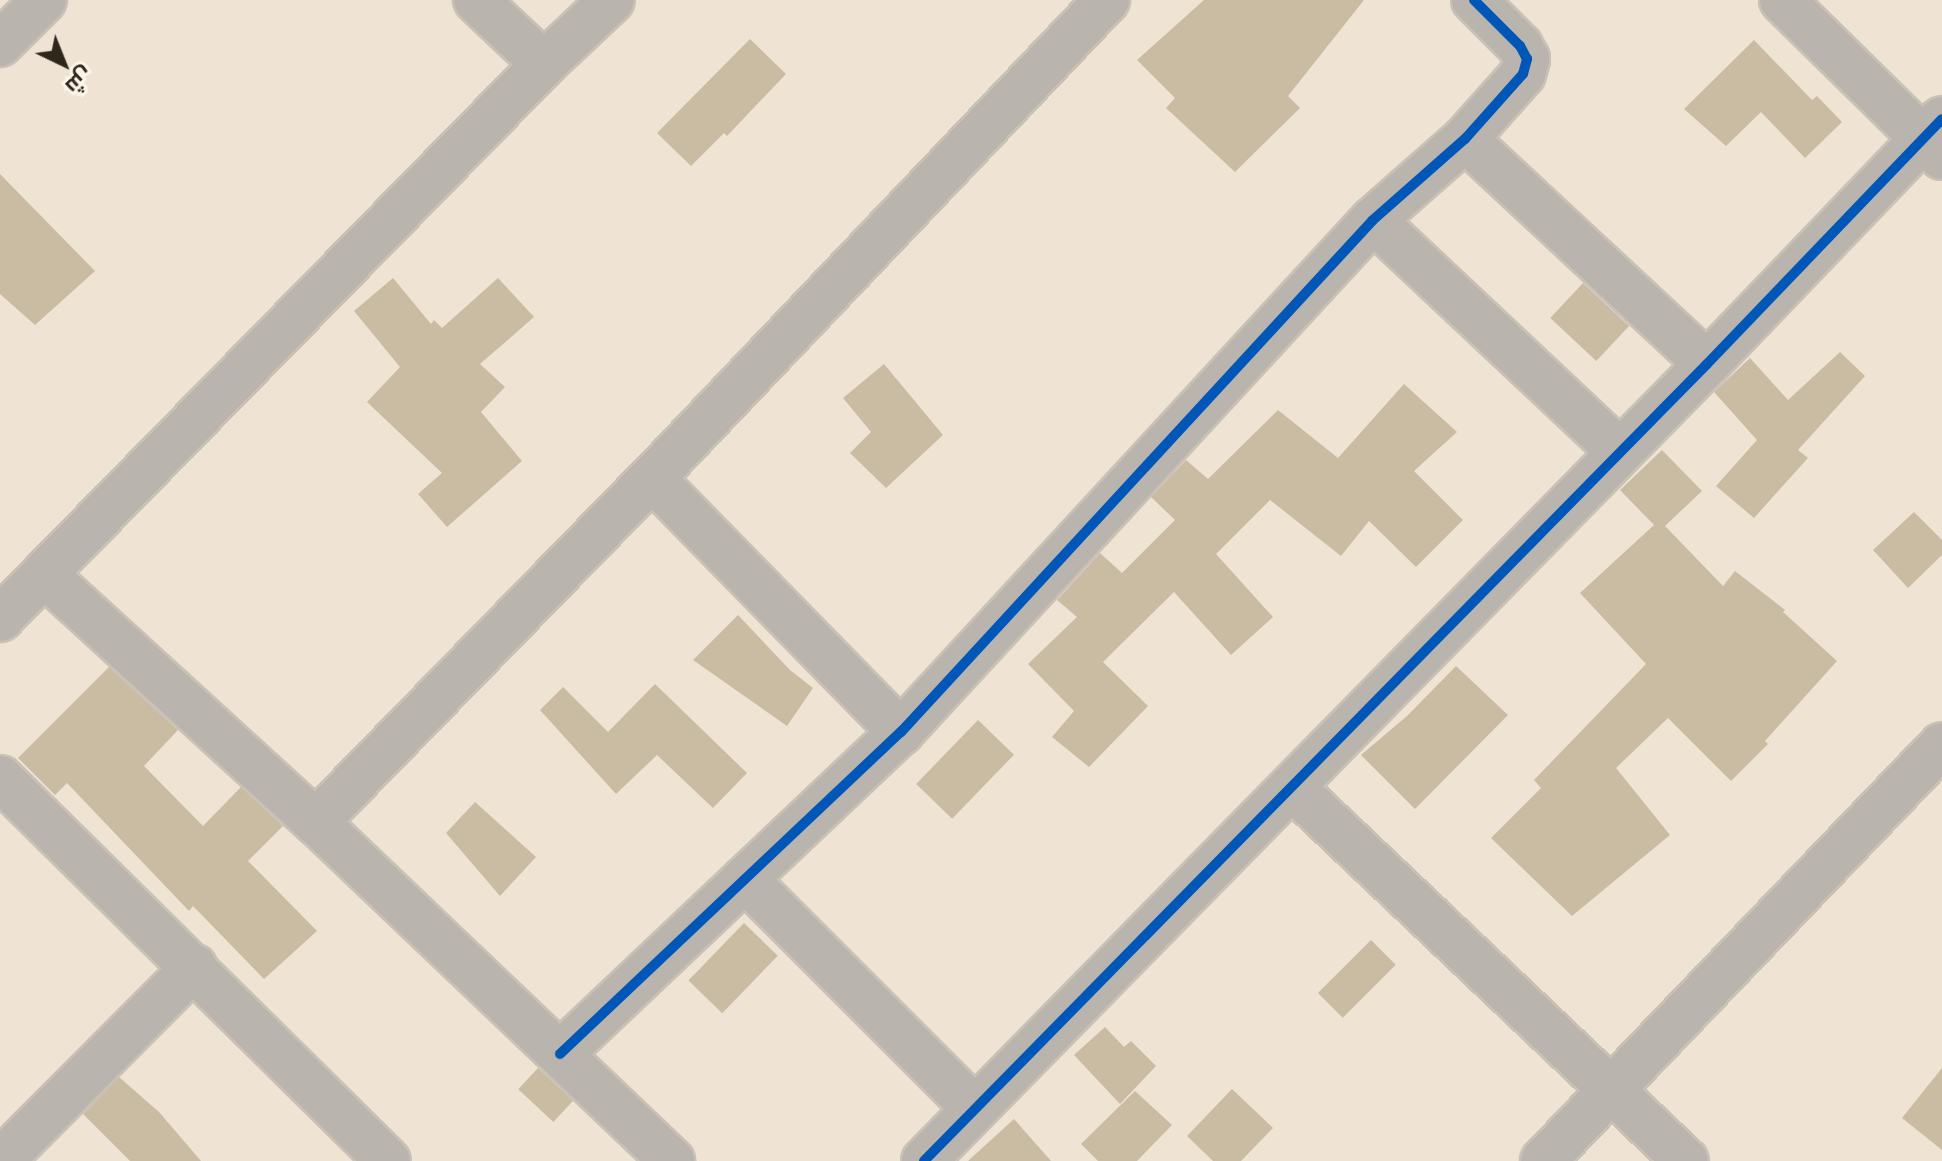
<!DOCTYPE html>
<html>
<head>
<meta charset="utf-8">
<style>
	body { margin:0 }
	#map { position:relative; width:1942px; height:1161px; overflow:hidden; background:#efe4d4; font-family:Literata,Cairo,serif }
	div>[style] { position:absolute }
	.building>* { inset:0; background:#cabba3; transform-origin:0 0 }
	.roads { filter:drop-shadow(2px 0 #cac1b5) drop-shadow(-2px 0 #cac1b5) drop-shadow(0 2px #cac1b5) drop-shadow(0 -2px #cac1b5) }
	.minor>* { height:44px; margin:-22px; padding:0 22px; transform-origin:22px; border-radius:22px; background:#b9b4ae }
	.tertiary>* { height:44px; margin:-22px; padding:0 22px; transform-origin:22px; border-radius:22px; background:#b9b4ae }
	.cycleway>* { height:10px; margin:-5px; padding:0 5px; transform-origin:5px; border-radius:5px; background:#0057b8 }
	span { translate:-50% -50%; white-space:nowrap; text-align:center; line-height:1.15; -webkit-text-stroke:8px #fdf5ea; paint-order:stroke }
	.north { position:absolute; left:24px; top:24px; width:80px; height:80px; -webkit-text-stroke:6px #fdf5ea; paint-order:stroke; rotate:137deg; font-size:22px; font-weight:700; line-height:32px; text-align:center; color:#2f271c }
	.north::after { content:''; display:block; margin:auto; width:28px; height:36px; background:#2f271c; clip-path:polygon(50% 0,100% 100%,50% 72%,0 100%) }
</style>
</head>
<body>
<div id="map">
	<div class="building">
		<div style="clip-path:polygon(1204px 0,1364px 0,1288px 96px,1300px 108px,1235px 172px,1166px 108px,1175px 98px,1137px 60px)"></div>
		<div style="clip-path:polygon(750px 39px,786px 74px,727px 136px,724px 133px,691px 166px,657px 133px)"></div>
		<div style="clip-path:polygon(1754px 40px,1812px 100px,1817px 96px,1842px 122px,1805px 158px,1761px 112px,1726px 146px,1684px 109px)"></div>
		<div style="clip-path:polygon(0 174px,95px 271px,35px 325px,0 294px)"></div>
		<div style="clip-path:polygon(393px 278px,431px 324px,434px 320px,442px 328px,498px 278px,534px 317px,480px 364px,505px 387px,481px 412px,522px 461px,447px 527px,418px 494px,442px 473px,367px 402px,400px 367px,354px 311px)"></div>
		<div style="left:1583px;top:283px;width:63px;height:48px;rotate:43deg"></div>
		<div style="clip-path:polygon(1840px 352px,1865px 376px,1798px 450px,1808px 458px,1754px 518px,1716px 486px,1757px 440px,1714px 392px,1750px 358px,1788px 400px)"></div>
		<div style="clip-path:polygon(884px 364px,943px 435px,886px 488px,850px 453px,871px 432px,843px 398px)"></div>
		<div style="clip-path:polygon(1404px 384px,1457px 432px,1414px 471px,1463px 520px,1416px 567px,1369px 521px,1341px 556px,1270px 500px,1216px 554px,1273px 617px,1231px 655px,1174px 592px,1103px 662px,1148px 706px,1089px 767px,1052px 737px,1074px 711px,1028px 664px,1077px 617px,1057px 600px,1100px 553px,1122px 573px,1175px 520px,1151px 497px,1186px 460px,1208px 479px,1278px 410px,1338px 458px)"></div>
		<div style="clip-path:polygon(1662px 450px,1702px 491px,1665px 526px,1723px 586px,1735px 571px,1785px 610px,1783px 612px,1837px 661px,1765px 741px,1768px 744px,1731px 781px,1668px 718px,1616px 768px,1670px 835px,1572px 916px,1491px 838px,1541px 788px,1534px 780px,1646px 664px,1580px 593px,1654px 525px,1620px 490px)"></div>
		<div style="clip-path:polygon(1914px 512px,1942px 540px,1942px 555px,1908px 588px,1873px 550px)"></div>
		<div style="clip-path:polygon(738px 615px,790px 670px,813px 688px,787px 726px,693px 660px)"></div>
		<div style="clip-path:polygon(1456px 666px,1508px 715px,1415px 809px,1361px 755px,1407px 716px)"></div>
		<div style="clip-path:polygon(109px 667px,178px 730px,144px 766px,203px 826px,241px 787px,283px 826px,248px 861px,317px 931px,264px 979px,193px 906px,189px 911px,67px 783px,55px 795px,18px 758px)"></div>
		<div style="clip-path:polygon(655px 684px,747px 773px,713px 808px,657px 755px,616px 794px,540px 710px,563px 687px,608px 732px)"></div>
		<div style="left:978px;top:720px;width:50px;height:89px;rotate:44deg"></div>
		<div style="clip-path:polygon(475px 802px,536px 857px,500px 896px,446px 833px)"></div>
		<div style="left:744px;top:923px;width:47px;height:80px;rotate:44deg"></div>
		<div style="left:1371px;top:940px;width:35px;height:75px;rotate:45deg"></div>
		<div style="clip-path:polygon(1105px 1027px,1124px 1047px,1131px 1041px,1156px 1066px,1120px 1104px,1074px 1055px)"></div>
		<div style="left:538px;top:1068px;width:48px;height:29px;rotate:43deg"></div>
		<div style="clip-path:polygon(1942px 1068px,1942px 1150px,1902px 1118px)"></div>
		<div style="clip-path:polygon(119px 1077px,159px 1112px,201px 1161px,130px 1161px,83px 1114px)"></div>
		<div style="clip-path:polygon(1232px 1089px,1273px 1128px,1241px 1161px,1213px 1161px,1187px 1136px)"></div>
		<div style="clip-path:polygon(1135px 1091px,1172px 1125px,1137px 1161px,1098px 1161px,1081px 1144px)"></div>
		<div style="clip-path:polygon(1014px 1119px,1051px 1161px,968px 1161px)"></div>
	</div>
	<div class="roads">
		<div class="minor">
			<div style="left:476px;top:0;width:93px;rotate:43.3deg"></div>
			<div style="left:0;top:44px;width:62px;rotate:-45deg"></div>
			<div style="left:1465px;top:139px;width:330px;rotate:42.9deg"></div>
			<div style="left:1373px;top:220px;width:339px;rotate:43.2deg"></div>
			<div style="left:652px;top:478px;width:356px;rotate:45.6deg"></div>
			<div style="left:44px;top:574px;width:368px;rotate:42.4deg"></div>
			<div style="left:316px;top:822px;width:492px;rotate:43.6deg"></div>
			<div style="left:0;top:619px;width:777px;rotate:-45.57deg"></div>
			<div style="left:544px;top:64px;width:93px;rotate:-43.3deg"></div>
			<div style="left:0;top:778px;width:545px;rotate:44.63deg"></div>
			<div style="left:1292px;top:787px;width:543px;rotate:43.51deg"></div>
			<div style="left:316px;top:822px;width:481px;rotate:-45.7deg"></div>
			<div style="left:652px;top:478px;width:660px;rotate:-46.41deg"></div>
			<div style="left:745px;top:879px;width:325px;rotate:45deg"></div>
			<div style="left:560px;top:1054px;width:469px;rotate:-43.4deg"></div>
			<div style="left:901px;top:732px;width:696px;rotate:-47.33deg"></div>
			<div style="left:1373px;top:220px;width:123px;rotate:-41.4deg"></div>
			<div style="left:1465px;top:139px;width:87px;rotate:-48.3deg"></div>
			<div style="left:1523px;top:74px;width:16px;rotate:-75deg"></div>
			<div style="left:1527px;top:59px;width:15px;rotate:-118deg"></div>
			<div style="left:1520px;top:46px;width:65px;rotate:-135deg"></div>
			<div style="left:1px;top:1161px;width:274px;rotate:-45.1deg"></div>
			<div style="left:924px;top:1161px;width:1117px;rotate:-45.51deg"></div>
			<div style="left:1707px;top:364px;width:339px;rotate:-46.2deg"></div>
			<div style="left:1543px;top:1161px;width:576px;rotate:-46.19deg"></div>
		</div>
		<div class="tertiary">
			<div style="left:1782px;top:0;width:224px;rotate:44.5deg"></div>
		</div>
	</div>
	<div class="cycleway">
		<div style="left:560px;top:1054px;width:469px;rotate:-43.4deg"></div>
		<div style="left:901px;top:732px;width:696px;rotate:-47.33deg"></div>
		<div style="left:1373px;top:220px;width:123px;rotate:-41.4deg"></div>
		<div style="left:1465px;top:139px;width:87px;rotate:-48.3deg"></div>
		<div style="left:1523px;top:74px;width:16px;rotate:-75deg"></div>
		<div style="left:1527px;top:59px;width:15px;rotate:-118deg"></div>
		<div style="left:1520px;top:46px;width:65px;rotate:-135deg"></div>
		<div style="left:924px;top:1161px;width:1117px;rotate:-45.51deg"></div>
		<div style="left:1707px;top:364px;width:339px;rotate:-46.2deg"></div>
	</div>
	<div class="north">ش</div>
</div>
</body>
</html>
